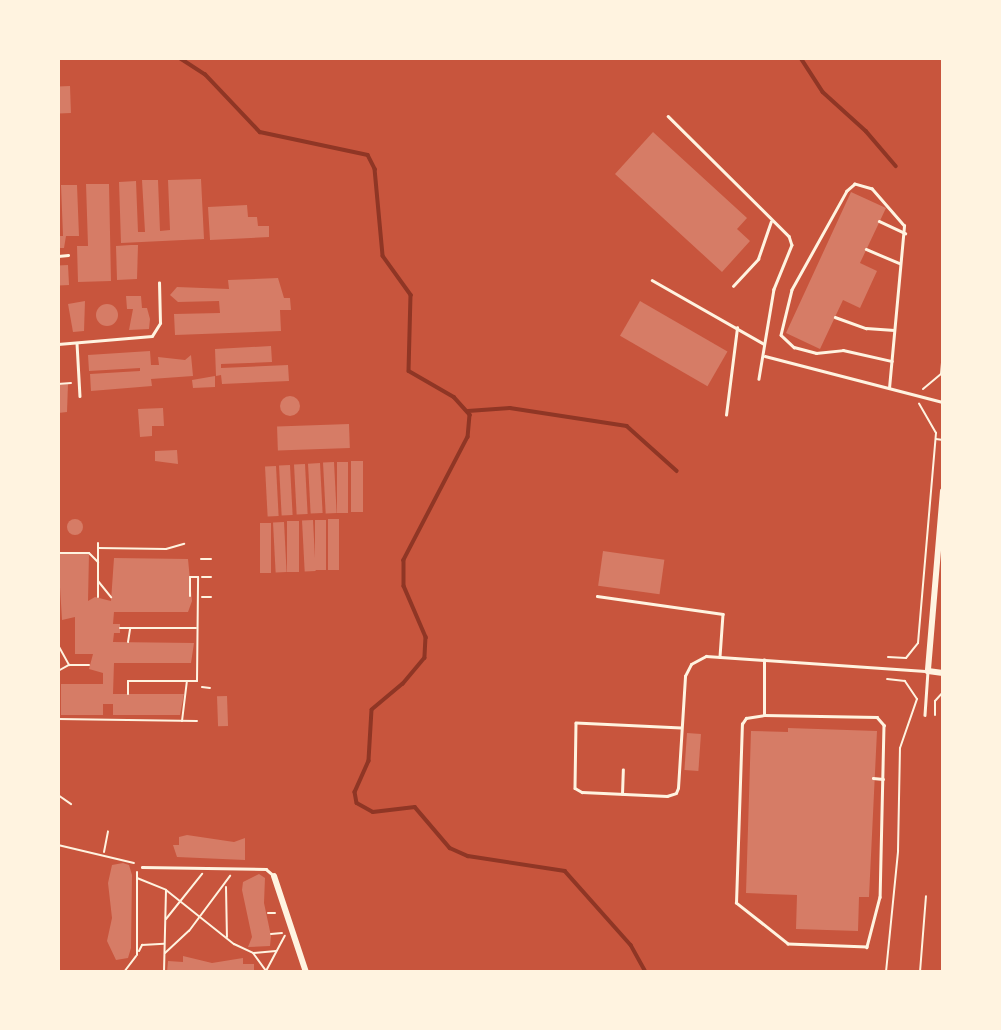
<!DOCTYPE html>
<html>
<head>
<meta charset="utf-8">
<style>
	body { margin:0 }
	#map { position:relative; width:1001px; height:1030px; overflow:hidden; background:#c8553d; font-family:Spectral,serif }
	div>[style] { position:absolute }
	.stream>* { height:3.5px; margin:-1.75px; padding:0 1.75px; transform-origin:1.75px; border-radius:1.75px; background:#8f3625 }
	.building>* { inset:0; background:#d67c66; transform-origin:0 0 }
	.round { border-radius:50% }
	.path>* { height:2px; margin:-1px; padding:0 1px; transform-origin:1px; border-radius:1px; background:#fff3e0 }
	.service>* { height:2.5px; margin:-1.25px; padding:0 1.25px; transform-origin:1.25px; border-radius:1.25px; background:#fff3e0 }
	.minor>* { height:6px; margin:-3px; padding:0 3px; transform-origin:3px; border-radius:3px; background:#fff3e0 }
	span { translate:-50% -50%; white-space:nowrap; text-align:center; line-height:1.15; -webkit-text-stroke:5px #fff3e0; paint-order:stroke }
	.frame { position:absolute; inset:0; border:60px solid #fff3e0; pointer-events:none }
</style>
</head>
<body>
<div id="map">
	<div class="stream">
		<div style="left:180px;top:58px;width:30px;rotate:33deg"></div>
		<div style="left:205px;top:74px;width:80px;rotate:46.5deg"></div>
		<div style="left:260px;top:132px;width:110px;rotate:12deg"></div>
		<div style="left:368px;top:155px;width:16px;rotate:63deg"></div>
		<div style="left:375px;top:169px;width:87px;rotate:84.7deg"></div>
		<div style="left:383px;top:256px;width:48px;rotate:54.3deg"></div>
		<div style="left:411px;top:295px;width:76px;rotate:91.5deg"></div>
		<div style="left:409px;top:371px;width:52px;rotate:30deg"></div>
		<div style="left:454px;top:397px;width:24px;rotate:48deg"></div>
		<div style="left:470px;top:415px;width:22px;rotate:95deg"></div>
		<div style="left:468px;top:437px;width:139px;rotate:117.5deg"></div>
		<div style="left:404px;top:560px;width:26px;rotate:90deg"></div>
		<div style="left:404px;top:586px;width:56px;rotate:66.7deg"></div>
		<div style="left:426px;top:637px;width:21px;rotate:93deg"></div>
		<div style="left:425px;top:658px;width:34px;rotate:130deg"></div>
		<div style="left:403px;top:684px;width:40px;rotate:140deg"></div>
		<div style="left:372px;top:710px;width:51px;rotate:93.4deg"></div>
		<div style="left:369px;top:761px;width:34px;rotate:114deg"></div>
		<div style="left:355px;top:792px;width:11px;rotate:80deg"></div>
		<div style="left:357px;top:803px;width:18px;rotate:29deg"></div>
		<div style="left:373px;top:812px;width:42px;rotate:-6.8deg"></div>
		<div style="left:415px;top:807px;width:54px;rotate:49.5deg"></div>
		<div style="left:450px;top:848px;width:20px;rotate:24deg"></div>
		<div style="left:468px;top:856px;width:98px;rotate:8.8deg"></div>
		<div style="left:565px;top:871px;width:99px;rotate:48.3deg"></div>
		<div style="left:631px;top:945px;width:31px;rotate:61deg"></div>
		<div style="left:801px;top:58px;width:40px;rotate:57.1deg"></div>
		<div style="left:823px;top:92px;width:58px;rotate:42.2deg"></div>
		<div style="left:866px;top:131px;width:46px;rotate:49.4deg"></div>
		<div style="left:468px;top:411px;width:42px;rotate:-4.1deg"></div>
		<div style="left:510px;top:408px;width:118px;rotate:8.7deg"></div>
		<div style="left:627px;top:426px;width:67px;rotate:42deg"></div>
	</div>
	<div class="building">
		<div style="left:70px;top:86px;width:27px;height:12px;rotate:88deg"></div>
		<div style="clip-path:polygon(653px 132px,747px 218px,737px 229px,750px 241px,722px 272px,615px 174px)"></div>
		<div style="clip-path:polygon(201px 179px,204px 239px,121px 243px,119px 182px,136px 181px,138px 232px,145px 232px,142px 180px,158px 180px,160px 231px,170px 230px,168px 180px)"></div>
		<div style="clip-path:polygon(86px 184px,109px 184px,111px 281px,78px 282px,77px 246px,88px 246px)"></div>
		<div style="clip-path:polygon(61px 185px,77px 185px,79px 236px,66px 236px,64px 248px,58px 248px,58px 236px,63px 236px)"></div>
		<div style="clip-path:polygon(851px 192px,886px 208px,860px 263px,877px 271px,860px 308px,843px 300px,820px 349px,786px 333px)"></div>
		<div style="clip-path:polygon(247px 205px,248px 217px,257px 217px,258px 226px,269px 226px,269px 237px,210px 240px,208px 207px)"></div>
		<div style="clip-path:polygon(131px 245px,138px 245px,137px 279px,117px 280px,116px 246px)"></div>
		<div style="left:68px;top:265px;width:20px;height:10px;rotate:87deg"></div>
		<div style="clip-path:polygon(278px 278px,284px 298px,290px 298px,291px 310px,280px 310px,281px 331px,175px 335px,174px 314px,220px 313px,219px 301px,178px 302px,170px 295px,177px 287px,229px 289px,228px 280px)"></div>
		<div style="clip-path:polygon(126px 296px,141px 296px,142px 308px,147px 308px,150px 319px,149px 329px,129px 330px,133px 309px,127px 309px)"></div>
		<div style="clip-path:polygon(85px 301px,84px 331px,73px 332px,68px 304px)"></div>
		<div style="left:640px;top:301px;width:101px;height:40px;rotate:30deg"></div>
		<div class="round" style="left:96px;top:304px;width:22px;height:22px"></div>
		<div style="clip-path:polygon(271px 346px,272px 362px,221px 364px,221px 368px,288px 365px,289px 381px,222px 384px,221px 375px,216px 376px,215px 349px)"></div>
		<div style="clip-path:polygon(150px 351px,151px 365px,159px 365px,158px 357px,185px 360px,191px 355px,193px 376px,151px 379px,152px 386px,91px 391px,90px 374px,140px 371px,140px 368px,89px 371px,88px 355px)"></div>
		<div style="clip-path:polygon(215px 376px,215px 387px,193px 388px,192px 380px)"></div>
		<div style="clip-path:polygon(68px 384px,67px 412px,58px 413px,58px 385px)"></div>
		<div class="round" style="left:280px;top:396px;width:20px;height:20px"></div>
		<div style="clip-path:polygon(163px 408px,164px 426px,152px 426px,152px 436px,140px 437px,138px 409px)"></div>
		<div style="left:349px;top:424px;width:24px;height:72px;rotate:88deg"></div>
		<div style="clip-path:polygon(177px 450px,178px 464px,155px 461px,155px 451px)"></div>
		<div style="left:351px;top:461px;width:12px;height:51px"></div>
		<div style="left:334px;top:462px;width:51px;height:11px;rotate:87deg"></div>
		<div style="left:337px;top:462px;width:11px;height:51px"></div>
		<div style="left:320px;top:463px;width:50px;height:12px;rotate:87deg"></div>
		<div style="left:305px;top:464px;width:50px;height:11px;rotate:87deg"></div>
		<div style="left:290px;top:465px;width:50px;height:11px;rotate:87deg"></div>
		<div style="left:276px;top:466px;width:50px;height:11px;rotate:87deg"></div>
		<div class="round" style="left:67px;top:519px;width:16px;height:16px"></div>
		<div style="left:328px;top:519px;width:11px;height:51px"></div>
		<div style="left:313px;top:520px;width:51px;height:11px;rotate:87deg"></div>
		<div style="left:315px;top:520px;width:11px;height:50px"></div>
		<div style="left:287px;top:521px;width:12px;height:51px"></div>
		<div style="left:284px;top:522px;width:50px;height:11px;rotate:87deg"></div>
		<div style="left:260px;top:523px;width:11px;height:50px"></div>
		<div style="left:603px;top:551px;width:62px;height:35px;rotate:8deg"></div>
		<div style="clip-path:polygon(58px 554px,89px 554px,88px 601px,95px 597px,111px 601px,114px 558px,188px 559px,192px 601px,188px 612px,114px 612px,113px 624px,120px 624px,120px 633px,114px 633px,113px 642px,194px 643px,191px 663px,114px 663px,113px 694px,184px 694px,180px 715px,113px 715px,113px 704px,103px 704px,103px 715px,61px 715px,61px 684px,103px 684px,103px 673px,89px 669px,93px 654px,75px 654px,75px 617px,62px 620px)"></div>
		<div style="left:227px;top:696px;width:30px;height:10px;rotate:88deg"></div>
		<div style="clip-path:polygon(788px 728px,877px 731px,869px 897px,859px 897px,858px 931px,796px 929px,797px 895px,746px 893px,751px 731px,788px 732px)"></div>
		<div style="left:687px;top:733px;width:14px;height:37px;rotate:4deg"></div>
		<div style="clip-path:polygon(187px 835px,234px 842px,245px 838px,245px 860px,177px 857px,173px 845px,179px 845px,179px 837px)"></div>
		<div style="clip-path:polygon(123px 863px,129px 865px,132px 875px,131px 948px,128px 958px,116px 960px,107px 941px,112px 918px,108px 883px,112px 865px)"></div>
		<div style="clip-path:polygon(259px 874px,265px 878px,264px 903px,271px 936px,270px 946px,248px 947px,252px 937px,242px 890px,243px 882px)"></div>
		<div style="clip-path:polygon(183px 956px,212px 963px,243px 958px,243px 964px,254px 964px,254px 972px,167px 972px,168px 961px,183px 962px)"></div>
	</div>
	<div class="path">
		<div style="left:939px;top:58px;width:4px;rotate:27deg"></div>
		<div style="left:58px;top:384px;width:13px;rotate:-4deg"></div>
		<div style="left:923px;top:389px;width:23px;rotate:-40deg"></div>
		<div style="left:941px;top:374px;width:24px;rotate:-85deg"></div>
		<div style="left:936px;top:439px;width:7px;rotate:8deg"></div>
		<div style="left:98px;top:548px;width:68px;rotate:0.8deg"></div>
		<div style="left:166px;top:549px;width:19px;rotate:-16deg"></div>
		<div style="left:58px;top:553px;width:31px"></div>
		<div style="left:89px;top:553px;width:13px;rotate:45deg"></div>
		<div style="left:201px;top:559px;width:10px"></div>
		<div style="left:202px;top:577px;width:9px"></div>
		<div style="left:98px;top:581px;width:21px;rotate:51deg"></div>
		<div style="left:98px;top:597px;width:54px;rotate:-90deg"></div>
		<div style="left:202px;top:597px;width:9px"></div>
		<div style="left:120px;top:628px;width:76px"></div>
		<div style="left:128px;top:642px;width:13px;rotate:-81deg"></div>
		<div style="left:58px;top:645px;width:23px;rotate:61deg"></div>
		<div style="left:888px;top:657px;width:18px;rotate:3deg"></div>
		<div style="left:906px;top:658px;width:19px;rotate:-51deg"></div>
		<div style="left:918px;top:643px;width:211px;rotate:-85.1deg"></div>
		<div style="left:936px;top:433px;width:34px;rotate:-120deg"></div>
		<div style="left:58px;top:671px;width:13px;rotate:-29deg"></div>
		<div style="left:69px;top:665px;width:20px"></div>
		<div style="left:202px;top:687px;width:8px;rotate:7deg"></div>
		<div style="left:128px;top:694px;width:13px;rotate:-90deg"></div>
		<div style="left:128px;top:681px;width:69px"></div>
		<div style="left:197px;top:681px;width:104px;rotate:-89.4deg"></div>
		<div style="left:198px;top:577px;width:8px;rotate:180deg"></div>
		<div style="left:190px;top:577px;width:19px;rotate:90deg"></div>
		<div style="left:935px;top:715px;width:14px;rotate:-90deg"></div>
		<div style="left:935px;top:701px;width:12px;rotate:-48deg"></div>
		<div style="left:58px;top:719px;width:139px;rotate:0.8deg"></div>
		<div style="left:182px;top:721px;width:39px;rotate:-83deg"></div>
		<div style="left:58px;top:795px;width:16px;rotate:35deg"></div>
		<div style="left:58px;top:808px;width:63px;rotate:90deg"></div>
		<div style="left:58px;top:845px;width:78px;rotate:13.3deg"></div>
		<div style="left:104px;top:852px;width:21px;rotate:-79deg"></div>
		<div style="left:137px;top:878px;width:31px;rotate:22deg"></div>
		<div style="left:166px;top:890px;width:82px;rotate:91.4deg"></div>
		<div style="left:226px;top:887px;width:50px;rotate:88.9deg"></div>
		<div style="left:166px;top:890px;width:87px;rotate:38.5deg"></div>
		<div style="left:234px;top:944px;width:21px;rotate:25deg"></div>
		<div style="left:253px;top:953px;width:24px;rotate:54deg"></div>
		<div style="left:268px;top:913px;width:7px"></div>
		<div style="left:166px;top:919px;width:58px;rotate:-51.3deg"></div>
		<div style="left:271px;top:934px;width:11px;rotate:-5deg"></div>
		<div style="left:139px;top:951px;width:7px;rotate:-63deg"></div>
		<div style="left:142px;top:945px;width:22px;rotate:-3deg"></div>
		<div style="left:165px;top:953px;width:33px;rotate:-43deg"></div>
		<div style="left:189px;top:931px;width:69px;rotate:-53.3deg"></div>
		<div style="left:254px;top:953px;width:22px;rotate:-5deg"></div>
		<div style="left:137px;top:955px;width:83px;rotate:-90deg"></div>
		<div style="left:58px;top:970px;width:2px;rotate:63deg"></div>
		<div style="left:266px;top:971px;width:40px;rotate:-62deg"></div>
		<div style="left:124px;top:972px;width:20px;rotate:-53deg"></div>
		<div style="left:886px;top:972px;width:122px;rotate:-84.3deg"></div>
		<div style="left:898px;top:851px;width:103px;rotate:-88.9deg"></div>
		<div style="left:900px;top:748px;width:52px;rotate:-70.9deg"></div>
		<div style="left:917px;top:699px;width:22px;rotate:-124deg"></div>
		<div style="left:905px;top:681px;width:18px;rotate:-174deg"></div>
		<div style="left:920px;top:972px;width:76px;rotate:-85.5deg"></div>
	</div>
	<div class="service">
		<div style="left:668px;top:116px;width:170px;rotate:44.8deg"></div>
		<div style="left:789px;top:236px;width:9px;rotate:72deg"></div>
		<div style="left:792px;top:245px;width:48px;rotate:112.2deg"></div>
		<div style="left:774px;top:289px;width:91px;rotate:99.5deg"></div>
		<div style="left:879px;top:221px;width:29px;rotate:25deg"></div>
		<div style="left:866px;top:249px;width:36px;rotate:23deg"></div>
		<div style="left:58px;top:256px;width:10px;rotate:-6deg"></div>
		<div style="left:652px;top:280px;width:129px;rotate:29.7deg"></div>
		<div style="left:733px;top:286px;width:37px;rotate:-47deg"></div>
		<div style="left:758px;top:259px;width:39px;rotate:-71deg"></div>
		<div style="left:835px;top:317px;width:33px;rotate:20deg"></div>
		<div style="left:866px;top:328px;width:28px;rotate:4deg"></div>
		<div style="left:77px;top:343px;width:53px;rotate:86.8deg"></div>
		<div style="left:58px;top:344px;width:94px;rotate:-4.9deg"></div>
		<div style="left:152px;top:336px;width:15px;rotate:-58deg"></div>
		<div style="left:160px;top:323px;width:40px;rotate:-91.4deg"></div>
		<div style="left:765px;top:356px;width:184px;rotate:14.5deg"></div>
		<div style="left:889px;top:388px;width:163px;rotate:-84.7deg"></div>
		<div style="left:904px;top:226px;width:49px;rotate:-130.9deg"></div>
		<div style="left:872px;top:189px;width:18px;rotate:-164deg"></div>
		<div style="left:855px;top:184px;width:11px;rotate:139deg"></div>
		<div style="left:847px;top:191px;width:113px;rotate:119.1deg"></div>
		<div style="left:792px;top:290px;width:46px;rotate:103.7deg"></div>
		<div style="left:781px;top:335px;width:18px;rotate:43deg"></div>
		<div style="left:794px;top:347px;width:23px;rotate:15deg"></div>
		<div style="left:816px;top:353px;width:27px;rotate:-6deg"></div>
		<div style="left:843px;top:350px;width:50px;rotate:12.7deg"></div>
		<div style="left:726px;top:415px;width:88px;rotate:-82.8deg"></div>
		<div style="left:597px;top:596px;width:127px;rotate:8.1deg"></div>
		<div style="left:723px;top:614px;width:43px;rotate:94deg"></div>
		<div style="left:764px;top:715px;width:113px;rotate:1deg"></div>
		<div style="left:877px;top:717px;width:11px;rotate:49deg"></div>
		<div style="left:884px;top:725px;width:172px;rotate:91.3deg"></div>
		<div style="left:880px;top:897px;width:52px;rotate:104.6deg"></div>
		<div style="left:867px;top:947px;width:79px;rotate:-177.8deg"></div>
		<div style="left:788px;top:944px;width:66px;rotate:-141.7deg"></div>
		<div style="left:736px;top:903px;width:179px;rotate:-88.1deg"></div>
		<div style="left:742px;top:724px;width:7px;rotate:-56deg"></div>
		<div style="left:746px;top:718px;width:18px;rotate:-9deg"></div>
		<div style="left:764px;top:715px;width:55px;rotate:-90deg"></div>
		<div style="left:681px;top:728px;width:105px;rotate:-177.3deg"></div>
		<div style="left:576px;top:723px;width:65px;rotate:90.9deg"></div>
		<div style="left:575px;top:788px;width:8px;rotate:30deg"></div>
		<div style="left:582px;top:792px;width:85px;rotate:2.7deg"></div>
		<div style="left:667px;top:796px;width:9px;rotate:-18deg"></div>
		<div style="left:676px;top:793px;width:5px;rotate:-68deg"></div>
		<div style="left:678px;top:788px;width:112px;rotate:-86.4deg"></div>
		<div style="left:685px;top:676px;width:13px;rotate:-63deg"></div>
		<div style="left:691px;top:664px;width:17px;rotate:-28deg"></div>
		<div style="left:706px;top:656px;width:223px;rotate:3.9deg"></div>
		<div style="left:928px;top:671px;width:44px;rotate:93.9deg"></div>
		<div style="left:873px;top:778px;width:10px;rotate:6deg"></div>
		<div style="left:622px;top:794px;width:24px;rotate:-88deg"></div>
		<div style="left:142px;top:867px;width:124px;rotate:0.9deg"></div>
		<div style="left:266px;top:869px;width:11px;rotate:41deg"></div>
	</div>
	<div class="minor">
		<div style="left:943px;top:491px;width:181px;rotate:94.8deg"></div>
		<div style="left:928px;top:671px;width:15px;rotate:8deg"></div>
		<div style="left:274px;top:876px;width:101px;rotate:71.6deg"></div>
	</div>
	<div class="frame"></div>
</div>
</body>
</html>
